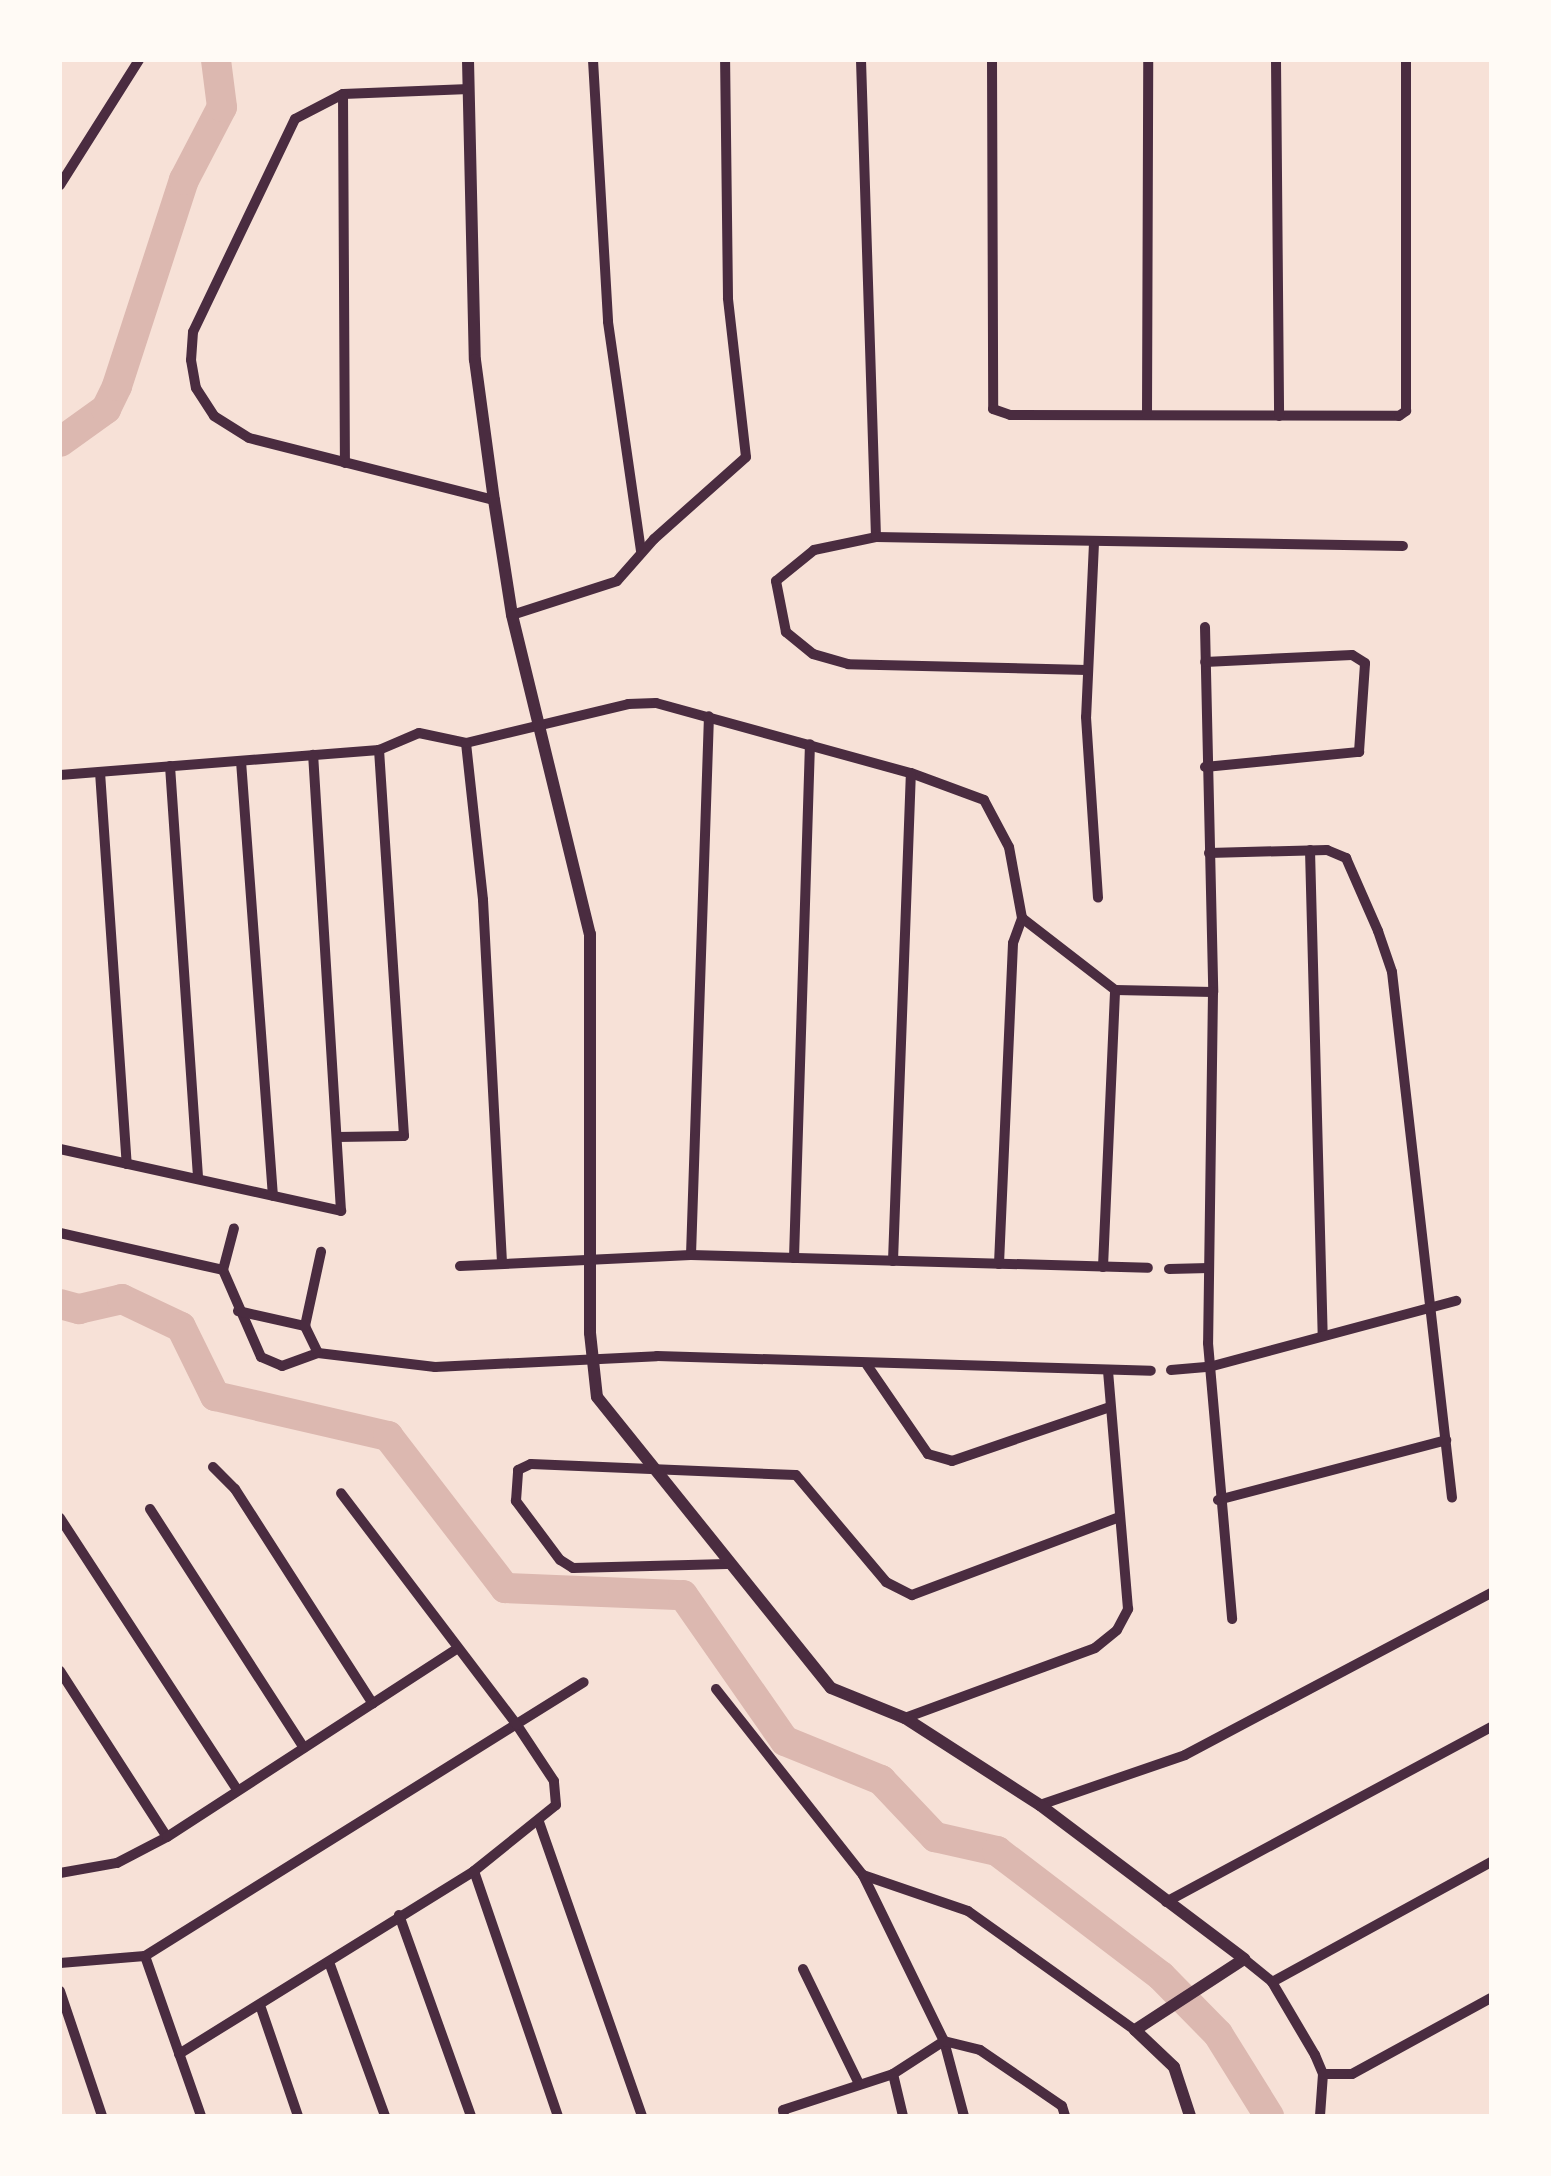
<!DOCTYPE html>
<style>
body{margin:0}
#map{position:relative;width:1551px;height:2176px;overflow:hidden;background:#f7e1d7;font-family:Quicksand,sans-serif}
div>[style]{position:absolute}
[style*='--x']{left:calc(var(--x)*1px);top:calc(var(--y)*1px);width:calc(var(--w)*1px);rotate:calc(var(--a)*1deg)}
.river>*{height:30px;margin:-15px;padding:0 15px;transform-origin:15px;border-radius:15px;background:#dcb8b0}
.minor>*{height:10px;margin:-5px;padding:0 5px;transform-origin:5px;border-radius:5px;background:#4a2c40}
.tertiary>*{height:12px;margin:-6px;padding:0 6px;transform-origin:6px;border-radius:6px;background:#4a2c40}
span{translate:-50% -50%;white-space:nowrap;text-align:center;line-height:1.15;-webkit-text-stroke:9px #fffaf5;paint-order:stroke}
.frame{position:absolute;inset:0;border:62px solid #fffaf5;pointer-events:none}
</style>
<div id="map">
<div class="river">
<i style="--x:60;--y:442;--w:57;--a:-35.7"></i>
<i style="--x:106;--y:409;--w:25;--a:-64"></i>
<i style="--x:117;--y:386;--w:217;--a:-72"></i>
<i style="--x:184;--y:180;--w:82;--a:-62.5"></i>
<i style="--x:222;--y:107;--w:47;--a:-97.3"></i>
<i style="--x:60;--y:1304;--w:20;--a:15"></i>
<i style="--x:79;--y:1309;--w:44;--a:-13.1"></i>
<i style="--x:122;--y:1299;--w:65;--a:25.4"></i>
<i style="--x:181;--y:1327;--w:77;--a:63.8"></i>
<i style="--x:215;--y:1396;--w:178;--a:13"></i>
<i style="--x:388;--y:1436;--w:192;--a:52.4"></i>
<i style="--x:505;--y:1588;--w:178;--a:2.3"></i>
<i style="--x:683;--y:1595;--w:178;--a:55.1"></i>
<i style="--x:785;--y:1741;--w:104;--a:22.1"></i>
<i style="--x:881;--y:1780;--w:79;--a:46.5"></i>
<i style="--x:935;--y:1837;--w:64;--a:12.7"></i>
<i style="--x:997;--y:1851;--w:206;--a:37.3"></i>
<i style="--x:1161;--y:1976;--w:81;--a:45.5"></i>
<i style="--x:1218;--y:2034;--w:97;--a:58.1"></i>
</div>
<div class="minor">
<i style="--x:593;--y:60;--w:262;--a:86.7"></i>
<i style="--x:608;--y:322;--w:232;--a:81.8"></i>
<i style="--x:861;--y:60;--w:477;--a:88.2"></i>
<i style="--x:992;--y:60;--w:349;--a:89.8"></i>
<i style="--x:993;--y:409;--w:18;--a:19"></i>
<i style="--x:1010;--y:415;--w:389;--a:0.1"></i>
<i style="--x:1399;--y:416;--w:9;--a:-36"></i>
<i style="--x:1406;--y:411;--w:351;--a:-90"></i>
<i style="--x:1276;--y:60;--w:356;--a:89.5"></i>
<i style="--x:469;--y:89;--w:126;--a:177.7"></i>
<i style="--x:343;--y:94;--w:54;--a:152.5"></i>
<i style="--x:295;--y:119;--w:236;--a:115.6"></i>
<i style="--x:193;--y:332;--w:28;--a:94"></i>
<i style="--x:191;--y:360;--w:28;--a:80"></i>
<i style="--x:196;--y:388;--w:33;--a:57"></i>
<i style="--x:214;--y:416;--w:41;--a:32.2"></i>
<i style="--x:249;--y:438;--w:253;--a:14.2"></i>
<i style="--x:343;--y:94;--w:369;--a:89.7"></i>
<i style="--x:60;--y:185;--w:148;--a:-57.7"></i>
<i style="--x:1147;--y:415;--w:355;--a:-89.8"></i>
<i style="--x:1094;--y:543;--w:174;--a:92.6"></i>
<i style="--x:1086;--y:717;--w:181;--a:86.2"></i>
<i style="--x:512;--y:615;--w:110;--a:-17.9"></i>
<i style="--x:617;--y:581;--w:56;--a:-48.6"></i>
<i style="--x:654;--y:539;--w:123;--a:-41.7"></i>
<i style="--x:746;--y:457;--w:160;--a:-96.5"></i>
<i style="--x:728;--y:298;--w:238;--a:-90.7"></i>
<i style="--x:1205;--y:627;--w:365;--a:88.7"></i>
<i style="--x:1213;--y:992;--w:351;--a:90.8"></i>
<i style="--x:1208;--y:1343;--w:277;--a:85"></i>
<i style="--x:1087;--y:670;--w:239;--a:-178.6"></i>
<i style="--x:848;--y:664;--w:36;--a:-164"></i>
<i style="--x:813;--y:654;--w:35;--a:-141"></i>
<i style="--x:786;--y:632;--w:52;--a:-101.1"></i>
<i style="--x:776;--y:581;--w:49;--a:-39.2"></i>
<i style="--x:814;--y:550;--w:63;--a:-11.8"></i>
<i style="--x:876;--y:537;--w:527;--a:0.98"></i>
<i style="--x:466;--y:743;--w:158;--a:83.8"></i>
<i style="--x:483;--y:900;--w:363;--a:87"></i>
<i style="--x:379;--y:750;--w:43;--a:-23"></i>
<i style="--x:419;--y:733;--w:48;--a:12"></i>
<i style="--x:466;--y:743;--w:167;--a:-13.5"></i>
<i style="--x:628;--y:704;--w:28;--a:-2"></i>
<i style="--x:656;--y:703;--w:264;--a:15.4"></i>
<i style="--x:911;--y:773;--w:78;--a:20.3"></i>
<i style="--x:984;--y:800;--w:53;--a:62"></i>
<i style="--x:1009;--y:847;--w:72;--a:79.6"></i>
<i style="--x:1022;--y:918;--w:118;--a:37.7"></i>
<i style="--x:1115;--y:990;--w:98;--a:1.2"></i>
<i style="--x:241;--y:761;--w:436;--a:85.8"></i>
<i style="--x:170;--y:766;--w:414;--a:86.1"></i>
<i style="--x:1205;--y:767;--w:155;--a:-5.6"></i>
<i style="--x:1359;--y:752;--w:89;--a:-86.1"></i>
<i style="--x:1365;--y:663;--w:15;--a:-148"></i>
<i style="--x:1352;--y:655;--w:147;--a:177.3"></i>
<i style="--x:100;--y:772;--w:393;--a:86.1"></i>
<i style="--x:60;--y:775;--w:320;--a:-4.5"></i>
<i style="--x:1310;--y:850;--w:486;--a:88.5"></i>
<i style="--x:1209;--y:853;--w:118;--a:-1.5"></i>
<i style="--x:1327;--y:850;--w:21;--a:23"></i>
<i style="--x:1346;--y:858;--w:80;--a:66.3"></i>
<i style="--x:1378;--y:931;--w:43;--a:71.1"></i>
<i style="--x:1392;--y:972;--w:529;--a:83.49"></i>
<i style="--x:337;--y:1137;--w:67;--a:-0.9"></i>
<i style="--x:404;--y:1136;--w:387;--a:-93.7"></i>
<i style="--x:60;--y:1149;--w:288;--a:12.4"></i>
<i style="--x:341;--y:1211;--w:457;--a:-93.5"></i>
<i style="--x:60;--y:1233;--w:167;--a:12.8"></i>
<i style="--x:223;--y:1270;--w:95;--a:66.4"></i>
<i style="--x:261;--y:1357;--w:23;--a:23"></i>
<i style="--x:282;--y:1366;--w:38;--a:-20"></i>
<i style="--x:318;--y:1353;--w:118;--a:6.8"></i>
<i style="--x:435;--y:1367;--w:222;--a:-2.8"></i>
<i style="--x:657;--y:1356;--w:494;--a:1.7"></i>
<i style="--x:691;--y:1255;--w:539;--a:-88.09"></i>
<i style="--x:794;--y:1258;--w:514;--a:-88.22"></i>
<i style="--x:893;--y:1261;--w:488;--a:-87.9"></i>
<i style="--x:999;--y:1264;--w:321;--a:-87.5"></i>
<i style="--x:1013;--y:943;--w:27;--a:-70"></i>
<i style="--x:460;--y:1266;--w:231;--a:-2.7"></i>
<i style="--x:691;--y:1255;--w:457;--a:1.6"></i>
<i style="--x:1103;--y:1267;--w:277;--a:-87.5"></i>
<i style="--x:1169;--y:1269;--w:40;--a:-1.4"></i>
<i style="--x:223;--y:1270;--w:43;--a:-75.3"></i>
<i style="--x:238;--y:1311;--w:69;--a:12.6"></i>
<i style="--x:318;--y:1353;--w:30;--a:-116"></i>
<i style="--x:305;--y:1326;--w:76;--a:-77.8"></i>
<i style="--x:867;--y:1365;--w:108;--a:55.6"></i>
<i style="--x:928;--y:1454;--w:25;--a:16"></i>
<i style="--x:952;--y:1461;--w:167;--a:-18.9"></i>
<i style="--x:1171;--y:1370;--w:38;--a:-5"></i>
<i style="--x:1209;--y:1367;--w:256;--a:-15"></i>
<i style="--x:213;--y:1467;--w:31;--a:45"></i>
<i style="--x:235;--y:1489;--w:255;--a:57.3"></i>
<i style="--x:1218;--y:1500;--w:236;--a:-14.7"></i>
<i style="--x:150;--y:1509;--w:284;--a:57.2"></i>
<i style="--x:60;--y:1518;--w:325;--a:56.9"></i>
<i style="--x:727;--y:1564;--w:154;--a:178.5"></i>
<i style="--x:573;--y:1568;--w:15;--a:-148"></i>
<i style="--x:560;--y:1560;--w:74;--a:-126.7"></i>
<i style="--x:516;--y:1501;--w:31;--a:-86"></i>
<i style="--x:518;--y:1470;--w:14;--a:-25"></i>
<i style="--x:531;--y:1464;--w:265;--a:2.4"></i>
<i style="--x:796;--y:1475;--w:140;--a:49.9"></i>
<i style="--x:886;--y:1582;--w:29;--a:27"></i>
<i style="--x:912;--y:1595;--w:221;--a:-20.6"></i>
<i style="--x:60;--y:1671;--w:197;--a:57.2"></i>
<i style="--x:716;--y:1689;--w:237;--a:51.7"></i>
<i style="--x:863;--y:1875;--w:185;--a:64"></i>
<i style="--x:944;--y:2041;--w:78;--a:75.1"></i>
<i style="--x:905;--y:1718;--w:202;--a:-20.2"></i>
<i style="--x:1095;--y:1648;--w:28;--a:-39"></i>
<i style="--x:1117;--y:1630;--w:24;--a:-62"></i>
<i style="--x:1128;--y:1609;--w:238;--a:-94.8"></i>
<i style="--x:1040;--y:1805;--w:153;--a:-19"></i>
<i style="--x:1185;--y:1755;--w:346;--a:-27.9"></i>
<i style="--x:539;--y:1822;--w:312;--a:70.7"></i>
<i style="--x:474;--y:1871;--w:259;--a:71.1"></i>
<i style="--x:60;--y:1873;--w:58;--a:-10"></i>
<i style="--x:117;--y:1863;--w:56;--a:-27.5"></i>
<i style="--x:167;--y:1837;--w:345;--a:-33"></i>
<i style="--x:863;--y:1875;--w:111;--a:18.9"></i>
<i style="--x:968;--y:1911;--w:205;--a:35.5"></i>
<i style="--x:1166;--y:1902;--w:369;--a:-28.3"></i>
<i style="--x:399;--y:1915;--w:214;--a:70.3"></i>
<i style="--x:145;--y:1956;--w:170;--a:70.7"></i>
<i style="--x:1244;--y:1959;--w:36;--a:39"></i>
<i style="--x:1272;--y:1982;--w:85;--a:59.5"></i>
<i style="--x:1315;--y:2055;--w:21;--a:67"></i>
<i style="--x:1323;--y:2074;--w:42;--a:94.1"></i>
<i style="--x:329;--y:1962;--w:164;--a:70"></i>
<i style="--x:60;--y:1963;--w:85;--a:-4.7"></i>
<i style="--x:145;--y:1956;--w:517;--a:-31.97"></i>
<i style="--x:803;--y:1969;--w:128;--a:64"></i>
<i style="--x:1272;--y:1982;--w:250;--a:-28.7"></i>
<i style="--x:60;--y:1991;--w:132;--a:71.4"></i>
<i style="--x:261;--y:2008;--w:114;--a:71.1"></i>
<i style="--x:179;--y:2054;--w:347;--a:-31.8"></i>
<i style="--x:474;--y:1871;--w:105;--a:-38.8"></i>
<i style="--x:556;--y:1805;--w:24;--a:-95"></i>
<i style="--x:554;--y:1781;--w:67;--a:-123.5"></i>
<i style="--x:517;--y:1725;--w:291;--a:-127.2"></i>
<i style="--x:893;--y:2074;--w:43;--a:76.6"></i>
<i style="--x:1323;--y:2074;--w:29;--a:0"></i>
<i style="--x:1352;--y:2074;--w:158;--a:-28.7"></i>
<i style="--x:784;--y:2116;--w:6;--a:-99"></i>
<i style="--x:783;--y:2110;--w:116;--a:-18.1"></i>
<i style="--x:893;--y:2074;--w:61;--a:-32.9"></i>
<i style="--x:944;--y:2041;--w:37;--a:14"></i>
<i style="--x:980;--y:2050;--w:99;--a:34.3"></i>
<i style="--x:1062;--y:2106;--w:10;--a:73"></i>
</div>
<div class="tertiary">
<i style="--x:468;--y:60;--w:300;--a:88.7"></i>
<i style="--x:475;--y:360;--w:141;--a:82.3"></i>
<i style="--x:494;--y:500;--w:116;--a:81.1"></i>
<i style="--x:512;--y:615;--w:328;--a:76.3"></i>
<i style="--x:590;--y:934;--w:399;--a:90"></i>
<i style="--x:590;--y:1333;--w:64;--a:83.8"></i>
<i style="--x:597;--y:1397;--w:373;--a:51.2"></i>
<i style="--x:831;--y:1688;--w:80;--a:22.1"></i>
<i style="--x:905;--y:1718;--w:161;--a:32.8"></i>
<i style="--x:1040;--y:1805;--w:256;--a:37"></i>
<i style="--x:1244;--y:1959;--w:130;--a:146.9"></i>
<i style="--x:1135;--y:2030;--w:54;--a:43.5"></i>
<i style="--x:1174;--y:2067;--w:52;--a:71.9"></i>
</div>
<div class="frame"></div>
</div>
